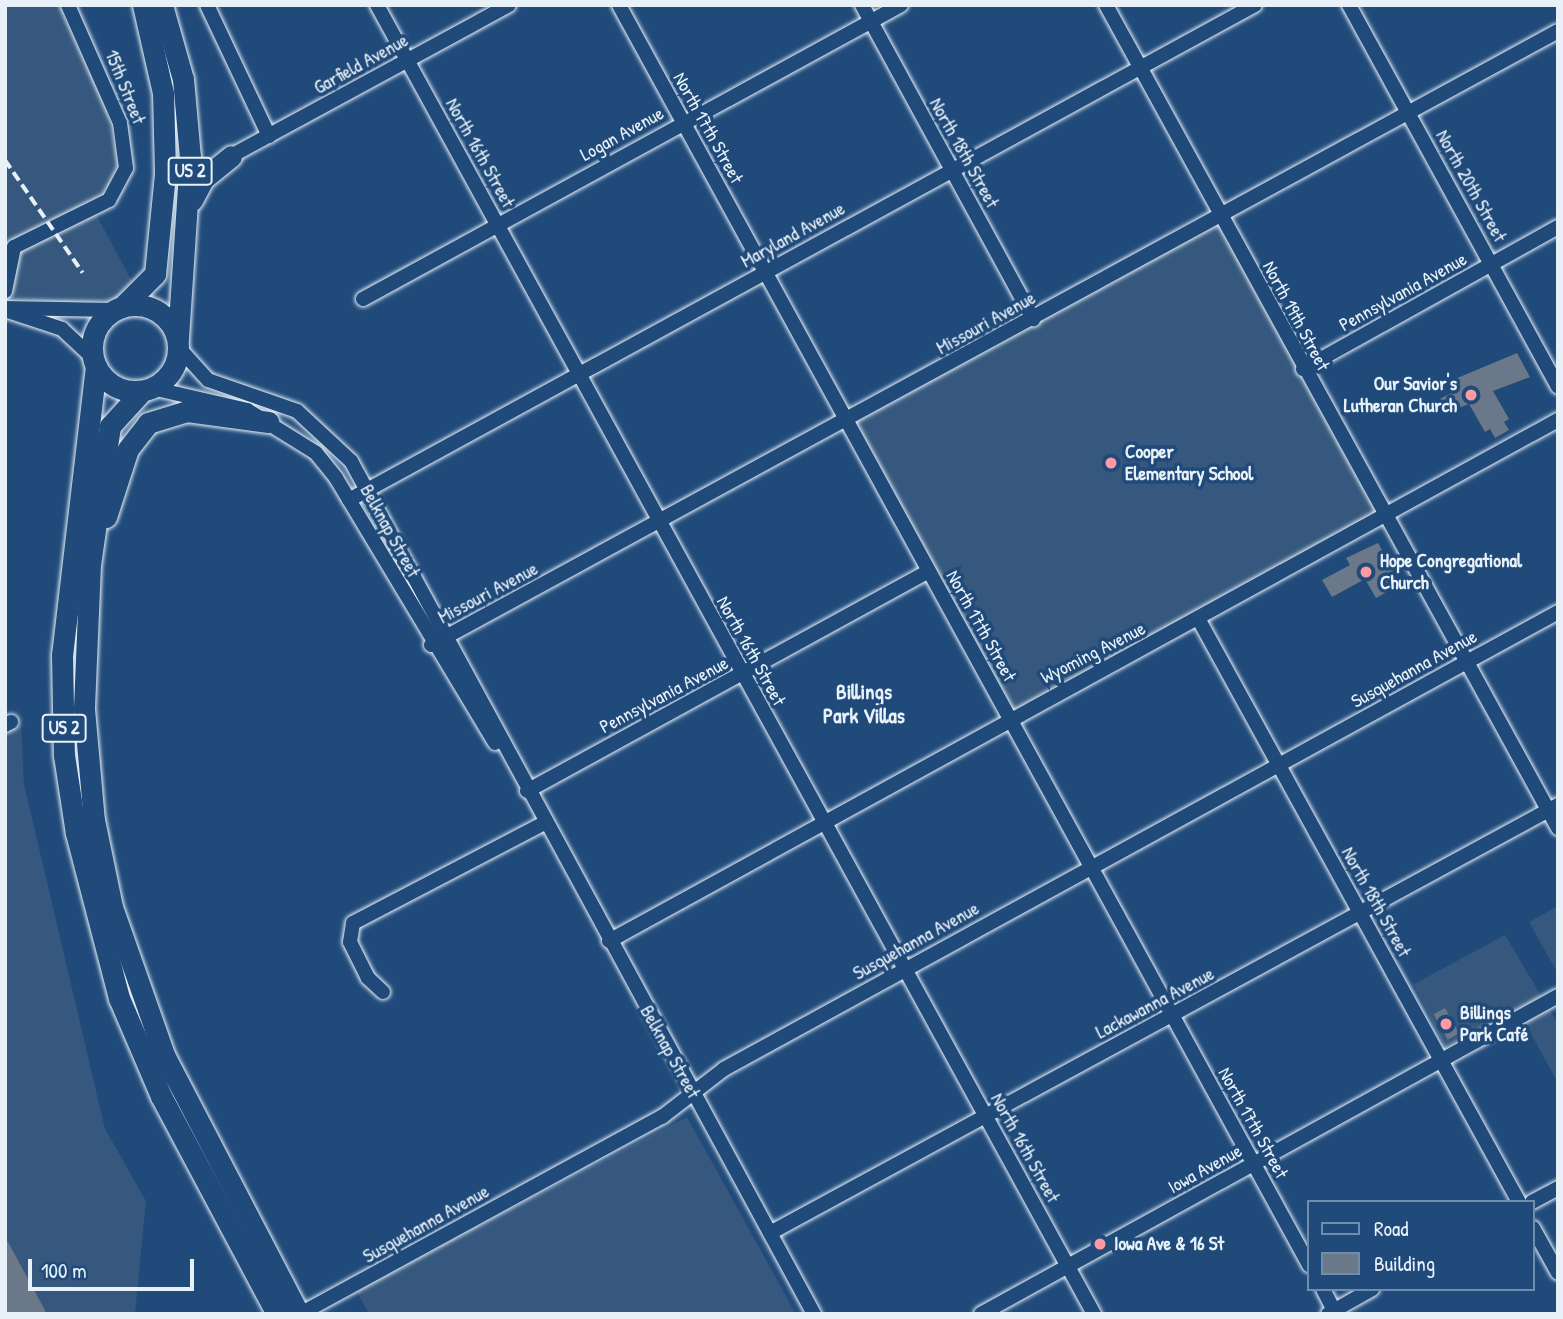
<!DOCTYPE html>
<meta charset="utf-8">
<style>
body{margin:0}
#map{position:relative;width:1563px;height:1319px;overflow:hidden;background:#1f4a7a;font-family:"Patrick Hand",sans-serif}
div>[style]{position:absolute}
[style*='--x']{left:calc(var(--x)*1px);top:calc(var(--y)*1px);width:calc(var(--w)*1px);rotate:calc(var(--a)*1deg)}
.built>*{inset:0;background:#36587e;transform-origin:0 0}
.building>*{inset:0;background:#6b7889;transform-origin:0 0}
.roads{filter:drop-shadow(0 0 2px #e8f1f8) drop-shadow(0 0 2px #e8f1f8)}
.minor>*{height:14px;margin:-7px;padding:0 7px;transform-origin:7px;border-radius:7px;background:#1f4a7a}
.highway>*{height:21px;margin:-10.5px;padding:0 10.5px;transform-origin:10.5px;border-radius:10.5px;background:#1f4a7a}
.highway>.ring{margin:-10.5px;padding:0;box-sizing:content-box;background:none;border:21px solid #1f4a7a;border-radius:50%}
.rail>*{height:3.5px;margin-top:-1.75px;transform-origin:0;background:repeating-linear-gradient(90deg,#e8f1f8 0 10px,transparent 0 15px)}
.dots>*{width:19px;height:19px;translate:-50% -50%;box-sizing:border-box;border:4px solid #1f4a7a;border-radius:50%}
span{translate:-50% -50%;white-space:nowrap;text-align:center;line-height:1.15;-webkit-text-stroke:7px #1f4a7a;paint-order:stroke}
.shield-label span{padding:2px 5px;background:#1f4a7a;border:2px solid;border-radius:5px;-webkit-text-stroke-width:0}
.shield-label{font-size:18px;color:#e8f1f8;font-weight:700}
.street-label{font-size:19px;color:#e8f1f8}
.poi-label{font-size:19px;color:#e8f1f8;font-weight:700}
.right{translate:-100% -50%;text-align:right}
.left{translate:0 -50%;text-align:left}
.neighbourhood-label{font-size:21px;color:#e8f1f8;font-weight:700}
.frame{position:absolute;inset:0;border:7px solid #e8f1f8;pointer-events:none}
.legend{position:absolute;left:1307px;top:1200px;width:228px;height:91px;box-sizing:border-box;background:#1f4a7a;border:2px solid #6f8dac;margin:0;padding:9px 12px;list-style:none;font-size:21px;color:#e8f1f8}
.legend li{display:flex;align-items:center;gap:14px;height:35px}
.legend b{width:35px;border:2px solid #6f8dac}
.scale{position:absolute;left:28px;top:1259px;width:166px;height:32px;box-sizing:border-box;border:4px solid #e8f1f8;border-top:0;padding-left:9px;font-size:21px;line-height:24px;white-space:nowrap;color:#e8f1f8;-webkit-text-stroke:5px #1f4a7a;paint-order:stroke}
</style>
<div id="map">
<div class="built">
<i style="clip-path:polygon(5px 5px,58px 5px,106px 108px,118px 162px,108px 187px,90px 203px,135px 287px,116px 299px,82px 303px,5px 298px)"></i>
<i style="left:1221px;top:215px;width:343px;height:427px;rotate:62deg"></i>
<i style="clip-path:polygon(21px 725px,24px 784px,105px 1129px,146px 1201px,135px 1314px,5px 1314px,5px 733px)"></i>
<i style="clip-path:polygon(1558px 906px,1558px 974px,1529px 922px)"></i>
<i style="clip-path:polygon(1505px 935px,1558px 1024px,1558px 1083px,1518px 1010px,1445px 1047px,1414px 984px)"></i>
<i style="clip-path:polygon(687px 1117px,796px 1314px,369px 1314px,356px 1290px)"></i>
</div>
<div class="building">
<i style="clip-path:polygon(1517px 353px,1530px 377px,1493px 391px,1509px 419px,1504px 422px,1509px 430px,1495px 438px,1490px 429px,1485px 432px,1469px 404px,1443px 414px,1436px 401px,1451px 393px,1455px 379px)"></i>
<i style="clip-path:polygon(1378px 543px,1401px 584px,1376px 598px,1365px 579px,1332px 597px,1322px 580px,1350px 565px,1346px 558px)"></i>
<i style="left:1445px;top:1008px;width:29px;height:13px;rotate:61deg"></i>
<i style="clip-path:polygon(5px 1237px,14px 1253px,47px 1314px,5px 1314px)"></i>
</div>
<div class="roads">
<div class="minor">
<i style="--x:207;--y:5;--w:145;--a:64.7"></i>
<i style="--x:377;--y:5;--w:1493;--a:61.29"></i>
<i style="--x:619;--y:5;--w:1437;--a:61.29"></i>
<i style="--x:862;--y:5;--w:358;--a:61.4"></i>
<i style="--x:1106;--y:5;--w:939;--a:61.22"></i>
<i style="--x:1349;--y:5;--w:435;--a:61.3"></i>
<i style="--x:231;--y:156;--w:316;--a:-28.5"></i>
<i style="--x:5;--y:291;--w:45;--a:-78.4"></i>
<i style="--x:14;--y:247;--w:106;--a:-26.3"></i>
<i style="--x:109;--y:200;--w:36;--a:-62"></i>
<i style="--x:126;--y:168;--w:45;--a:-97.6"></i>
<i style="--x:120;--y:123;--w:129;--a:-113.8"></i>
<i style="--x:363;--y:299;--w:613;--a:-28.66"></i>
<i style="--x:5;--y:308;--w:109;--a:1.1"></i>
<i style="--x:5;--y:310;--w:60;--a:18.4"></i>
<i style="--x:62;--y:329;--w:42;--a:43.1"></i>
<i style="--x:179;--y:348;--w:43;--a:47.8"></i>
<i style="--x:208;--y:380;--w:94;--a:19.2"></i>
<i style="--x:297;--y:411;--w:74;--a:42.8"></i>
<i style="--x:351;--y:461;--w:971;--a:61.51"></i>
<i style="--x:1303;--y:369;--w:292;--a:-29.1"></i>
<i style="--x:152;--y:388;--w:98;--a:13"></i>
<i style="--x:247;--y:410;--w:81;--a:31.9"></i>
<i style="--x:316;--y:453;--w:32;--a:51"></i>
<i style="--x:336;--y:478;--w:309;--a:59"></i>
<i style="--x:349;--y:500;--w:1032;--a:-28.65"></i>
<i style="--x:1199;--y:620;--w:664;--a:61.2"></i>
<i style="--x:431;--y:645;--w:1283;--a:-28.58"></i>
<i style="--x:5;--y:725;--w:7;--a:-27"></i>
<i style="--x:527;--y:791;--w:458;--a:-28.7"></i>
<i style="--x:609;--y:941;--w:1083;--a:-28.77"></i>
<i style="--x:383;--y:992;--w:21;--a:-137"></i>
<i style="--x:368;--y:978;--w:40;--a:-116.6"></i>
<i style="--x:350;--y:942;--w:19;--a:-81"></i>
<i style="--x:353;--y:923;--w:216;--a:-27.6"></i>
<i style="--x:1532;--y:1202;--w:30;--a:-28"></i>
<i style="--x:1533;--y:1228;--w:51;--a:60.9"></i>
<i style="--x:770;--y:1233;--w:897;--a:-28.51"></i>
<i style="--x:1323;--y:1289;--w:28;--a:63"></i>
<i style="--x:300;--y:1314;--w:412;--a:-28.6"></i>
<i style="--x:662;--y:1117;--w:78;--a:-37.7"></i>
<i style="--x:724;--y:1069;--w:951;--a:-28.72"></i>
<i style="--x:981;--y:1314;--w:659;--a:-28.86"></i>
<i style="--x:1328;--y:1314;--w:51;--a:-29.6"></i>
</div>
<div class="highway">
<i style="--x:162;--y:5;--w:77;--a:74.2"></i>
<i style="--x:183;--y:79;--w:78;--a:84.9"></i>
<i style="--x:190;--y:157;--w:183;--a:93.8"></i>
<i style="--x:192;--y:200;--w:24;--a:-62"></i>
<i style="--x:203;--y:179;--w:36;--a:-39"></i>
<i class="ring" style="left:92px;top:305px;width:65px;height:65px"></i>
<i style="--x:122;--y:307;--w:47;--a:-45"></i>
<i style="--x:155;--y:274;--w:101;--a:-84.3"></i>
<i style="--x:165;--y:173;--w:80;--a:-91.4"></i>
<i style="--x:163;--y:93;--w:90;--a:-102.8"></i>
<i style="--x:96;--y:366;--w:291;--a:96.7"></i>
<i style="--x:62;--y:655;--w:100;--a:88.9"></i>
<i style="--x:64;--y:755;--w:79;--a:81.3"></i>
<i style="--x:76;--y:833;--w:171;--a:75.4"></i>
<i style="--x:119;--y:998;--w:107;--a:66.8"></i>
<i style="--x:161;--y:1096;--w:247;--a:62"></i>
<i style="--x:142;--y:391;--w:47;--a:132.4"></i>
<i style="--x:110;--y:426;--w:139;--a:98.2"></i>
<i style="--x:90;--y:564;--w:145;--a:92.4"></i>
<i style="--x:84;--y:709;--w:111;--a:84.9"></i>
<i style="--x:94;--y:820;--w:89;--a:78.3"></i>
<i style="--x:112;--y:907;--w:157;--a:70.6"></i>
<i style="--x:164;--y:1055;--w:292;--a:62.5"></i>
<i style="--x:106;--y:517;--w:71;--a:-72.1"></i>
<i style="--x:128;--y:449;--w:33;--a:-52"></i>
<i style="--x:148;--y:423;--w:41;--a:-17.1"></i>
<i style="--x:187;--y:411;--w:82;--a:7.7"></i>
</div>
</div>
<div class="rail">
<i style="--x:5;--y:160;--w:137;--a:55.4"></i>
</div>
<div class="dots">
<i style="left:1471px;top:395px;background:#ff9aa2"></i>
<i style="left:1111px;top:463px;background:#ff9aa2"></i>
<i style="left:1366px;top:572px;background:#ff9aa2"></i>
<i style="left:1446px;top:1024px;background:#ff9aa2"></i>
<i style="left:1100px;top:1244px;background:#ff9aa2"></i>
</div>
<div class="shield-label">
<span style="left:190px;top:171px">US 2</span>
<span style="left:64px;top:728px">US 2</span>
</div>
<div class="street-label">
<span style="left:361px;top:64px;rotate:-29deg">Garfield Avenue</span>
<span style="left:125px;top:87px;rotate:68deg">15th Street</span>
<span style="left:708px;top:128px;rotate:61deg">North 17th Street</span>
<span style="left:622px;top:134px;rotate:-29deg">Logan Avenue</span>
<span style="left:480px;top:153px;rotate:61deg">North 16th Street</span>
<span style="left:964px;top:153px;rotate:61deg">North 18th Street</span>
<span style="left:1471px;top:186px;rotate:61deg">North 20th Street</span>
<span style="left:793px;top:235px;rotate:-29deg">Maryland Avenue</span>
<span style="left:1403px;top:292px;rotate:-29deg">Pennsylvania Avenue</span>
<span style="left:1296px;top:316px;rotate:62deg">North 19th Street</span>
<span style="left:986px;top:323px;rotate:-29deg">Missouri Avenue</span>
<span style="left:390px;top:531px;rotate:61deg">Belknap Street</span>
<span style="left:488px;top:593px;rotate:-28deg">Missouri Avenue</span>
<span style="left:981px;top:626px;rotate:61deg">North 17th Street</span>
<span style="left:751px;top:651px;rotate:61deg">North 16th Street</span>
<span style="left:1093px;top:653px;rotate:-27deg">Wyoming Avenue</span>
<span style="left:1414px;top:669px;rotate:-29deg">Susquehanna Avenue</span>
<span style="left:664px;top:695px;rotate:-28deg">Pennsylvania Avenue</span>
<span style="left:1376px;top:902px;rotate:61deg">North 18th Street</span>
<span style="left:916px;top:941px;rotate:-29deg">Susquehanna Avenue</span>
<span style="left:1155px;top:1003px;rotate:-28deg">Lackawanna Avenue</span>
<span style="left:670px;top:1052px;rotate:61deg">Belknap Street</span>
<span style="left:1253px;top:1123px;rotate:61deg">North 17th Street</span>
<span style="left:1025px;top:1148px;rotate:61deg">North 16th Street</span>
<span style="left:1205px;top:1169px;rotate:-29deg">Iowa Avenue</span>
<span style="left:426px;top:1224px;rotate:-29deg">Susquehanna Avenue</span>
</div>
<div class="poi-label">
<span class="right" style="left:1457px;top:395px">Our Savior's<br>Lutheran Church</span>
<span class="left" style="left:1125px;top:463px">Cooper<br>Elementary School</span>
<span class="left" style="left:1380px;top:572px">Hope Congregational<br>Church</span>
<span class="left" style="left:1460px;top:1024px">Billings<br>Park Café</span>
<span class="left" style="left:1114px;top:1244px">Iowa Ave &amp; 16 St</span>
</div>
<div class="neighbourhood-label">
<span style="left:864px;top:704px">Billings<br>Park Villas</span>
</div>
<div class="frame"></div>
<ul class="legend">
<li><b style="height:9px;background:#1f4a7a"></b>Road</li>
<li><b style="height:19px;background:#6b7889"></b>Building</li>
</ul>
<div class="scale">100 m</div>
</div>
